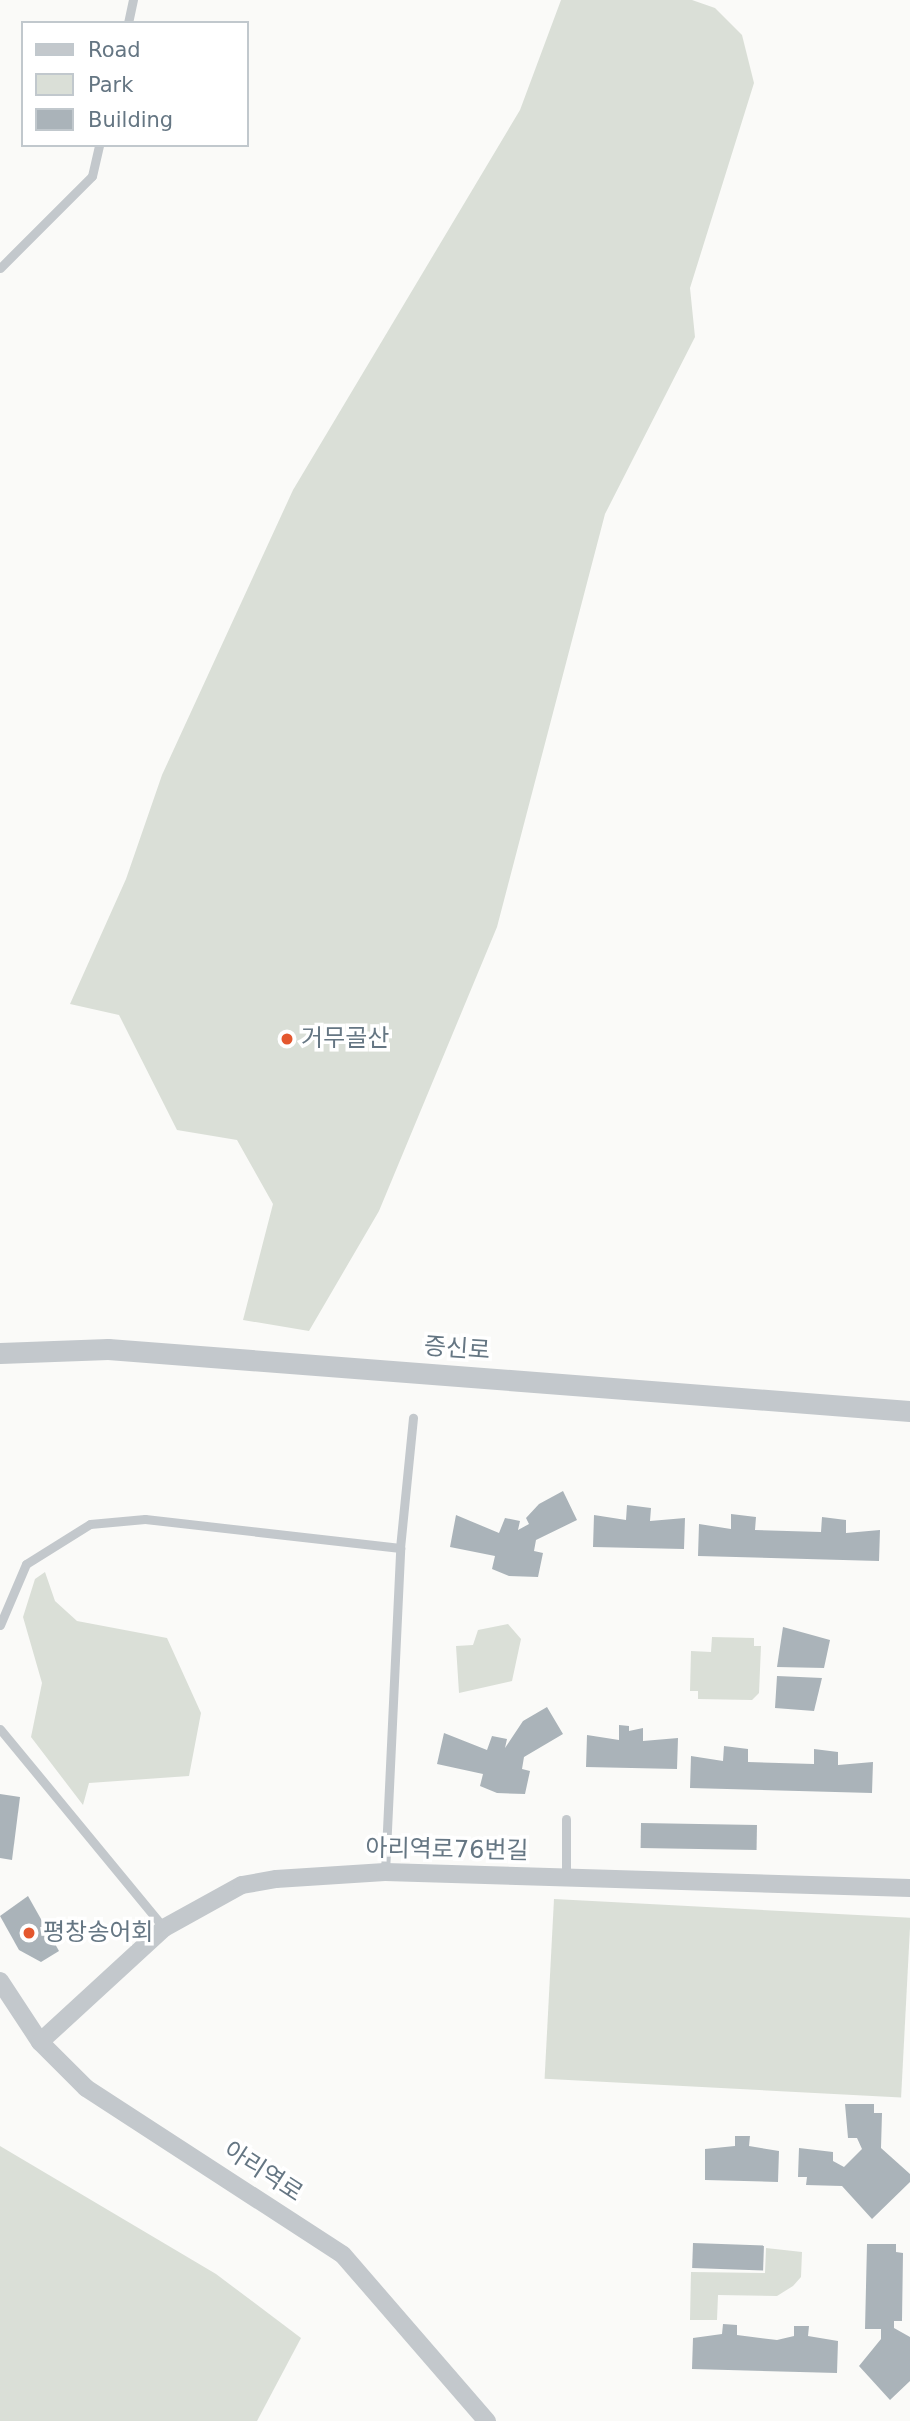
<!DOCTYPE html>
<meta charset="utf-8">
<style>
body{margin:0}
#map{position:relative;width:910px;height:2421px;overflow:hidden;background:#fafaf8;font-family:"DejaVu Sans","Noto Sans KR",sans-serif}
div>[style]{position:absolute}
[style*='--x']{left:calc(var(--x)*1px);top:calc(var(--y)*1px);width:calc(var(--w)*1px);rotate:calc(var(--a)*1deg)}
.green>*{inset:0;background:#dadfd7;transform-origin:0 0}
.building>*{inset:0;background:#aab3b9;transform-origin:0 0}
.service>*{height:9px;margin:-4.5px;padding:0 4.5px;transform-origin:4.5px;border-radius:4.5px;background:#c3c8cc}
.minor>*{height:18px;margin:-9px;padding:0 9px;transform-origin:9px;border-radius:9px;background:#c3c8cc}
.tertiary>*{height:21px;margin:-10.5px;padding:0 10.5px;transform-origin:10.5px;border-radius:10.5px;background:#c3c8cc}
.dots>*{width:19px;height:19px;translate:-50% -50%;box-sizing:border-box;border:4px solid #fff;border-radius:50%}
span{translate:-50% -50%;white-space:nowrap;text-align:center;line-height:1.15;-webkit-text-stroke:7px #fff;paint-order:stroke}
.poi-label{font-size:24px;color:#657683}
.left{translate:0 -50%;text-align:left}
.street-label{font-size:24px;color:#657683}
.legend{position:absolute;left:21px;top:21px;width:228px;height:126px;box-sizing:border-box;background:#fff;border:2px solid #c1c8cd;margin:0;padding:9px 12px;list-style:none;font-size:21px;color:#657683}
.legend li{display:flex;align-items:center;gap:14px;height:35px}
.legend b{width:35px;border:2px solid #c1c8cd}
</style>
<div id="map">
<div class="green">
<i style="clip-path:polygon(561px 0,692px 0,715px 8px,742px 35px,754px 83px,690px 288px,695px 337px,605px 514px,497px 927px,379px 1211px,309px 1331px,243px 1320px,273px 1204px,237px 1140px,177px 1130px,119px 1015px,70px 1004px,126px 879px,162px 775px,293px 490px,520px 110px)"></i>
<i style="clip-path:polygon(45px 1572px,55px 1601px,77px 1621px,167px 1638px,201px 1713px,189px 1776px,89px 1783px,83px 1805px,31px 1737px,42px 1683px,23px 1617px,35px 1579px)"></i>
<i style="clip-path:polygon(508px 1624px,521px 1639px,512px 1681px,459px 1693px,456px 1646px,473px 1645px,478px 1630px)"></i>
<i style="clip-path:polygon(712px 1637px,754px 1638px,754px 1646px,761px 1646px,759px 1693px,752px 1700px,698px 1699px,698px 1691px,690px 1691px,691px 1651px,711px 1652px)"></i>
<i style="left:554px;top:1899px;width:357px;height:180px;rotate:3deg"></i>
<i style="clip-path:polygon(0 2146px,216px 2274px,301px 2338px,257px 2421px,0 2421px)"></i>
<i style="clip-path:polygon(766px 2248px,802px 2252px,801px 2277px,793px 2286px,777px 2296px,718px 2295px,717px 2320px,690px 2320px,691px 2272px,765px 2273px)"></i>
</div>
<div class="building">
<i style="clip-path:polygon(563px 1491px,577px 1520px,536px 1540px,534px 1551px,543px 1553px,538px 1577px,509px 1576px,492px 1569px,495px 1556px,450px 1547px,456px 1515px,499px 1533px,505px 1518px,520px 1521px,518px 1530px,529px 1524px,526px 1518px,539px 1504px)"></i>
<i style="clip-path:polygon(627px 1505px,651px 1508px,650px 1521px,685px 1518px,684px 1549px,593px 1547px,594px 1515px,626px 1520px)"></i>
<i style="clip-path:polygon(731px 1514px,756px 1517px,755px 1530px,821px 1532px,822px 1517px,846px 1520px,846px 1533px,880px 1530px,879px 1561px,698px 1556px,699px 1524px,731px 1529px)"></i>
<i style="clip-path:polygon(783px 1627px,830px 1640px,824px 1668px,777px 1667px)"></i>
<i style="clip-path:polygon(777px 1676px,822px 1678px,814px 1711px,775px 1708px)"></i>
<i style="clip-path:polygon(547px 1707px,563px 1734px,524px 1757px,522px 1769px,530px 1771px,525px 1794px,497px 1793px,480px 1786px,483px 1774px,437px 1764px,444px 1733px,487px 1750px,492px 1736px,507px 1739px,505px 1748px,523px 1721px)"></i>
<i style="clip-path:polygon(619px 1725px,629px 1726px,629px 1731px,643px 1728px,643px 1741px,678px 1738px,677px 1769px,586px 1767px,587px 1735px,619px 1740px)"></i>
<i style="clip-path:polygon(724px 1746px,748px 1749px,748px 1762px,814px 1764px,814px 1749px,838px 1752px,838px 1765px,873px 1762px,872px 1793px,690px 1788px,691px 1756px,723px 1761px)"></i>
<i style="clip-path:polygon(0 1794px,20px 1797px,12px 1860px,0 1858px)"></i>
<i style="left:641px;top:1823px;width:116px;height:25px;rotate:1deg"></i>
<i style="clip-path:polygon(28px 1896px,59px 1951px,41px 1962px,19px 1950px,0 1916px)"></i>
<i style="clip-path:polygon(845px 2104px,874px 2104px,874px 2113px,882px 2113px,881px 2148px,910px 2174px,910px 2182px,872px 2219px,842px 2186px,806px 2185px,807px 2177px,798px 2177px,799px 2148px,833px 2152px,833px 2161px,844px 2167px,862px 2149px,857px 2138px,848px 2138px)"></i>
<i style="clip-path:polygon(735px 2136px,750px 2136px,749px 2146px,779px 2151px,778px 2182px,705px 2180px,705px 2149px,735px 2146px)"></i>
<i style="left:693px;top:2243px;width:71px;height:25px;rotate:2deg"></i>
<i style="clip-path:polygon(867px 2244px,896px 2244px,896px 2252px,903px 2253px,902px 2321px,894px 2321px,894px 2328px,910px 2337px,910px 2381px,890px 2400px,859px 2366px,881px 2339px,881px 2329px,865px 2329px)"></i>
<i style="clip-path:polygon(723px 2324px,737px 2325px,737px 2335px,777px 2340px,794px 2336px,794px 2326px,809px 2326px,808px 2336px,838px 2341px,837px 2373px,692px 2369px,693px 2338px,722px 2334px)"></i>
</div>
<div class="service">
<i style="--x:128;--y:23;--w:24;--a:-78"></i>
<i style="--x:0;--y:268;--w:130;--a:-45"></i>
<i style="--x:92;--y:176;--w:32;--a:-77"></i>
<i style="--x:0;--y:1625;--w:66;--a:-66.9"></i>
<i style="--x:26;--y:1564;--w:75;--a:-32"></i>
<i style="--x:90;--y:1524;--w:55;--a:-5.2"></i>
<i style="--x:145;--y:1519;--w:257;--a:6.5"></i>
<i style="--x:0;--y:1729;--w:258;--a:50.5"></i>
<i style="--x:566;--y:1819;--w:57;--a:90"></i>
<i style="--x:385;--y:1872;--w:324;--a:-87.3"></i>
<i style="--x:400;--y:1548;--w:131;--a:-84.3"></i>
</div>
<div class="minor">
<i style="--x:0;--y:1981;--w:73;--a:56.7"></i>
<i style="--x:40;--y:2042;--w:65;--a:45"></i>
<i style="--x:86;--y:2088;--w:306;--a:33"></i>
<i style="--x:343;--y:2255;--w:220;--a:49.1"></i>
<i style="--x:40;--y:2042;--w:168;--a:-42.6"></i>
<i style="--x:164;--y:1928;--w:89;--a:-28.9"></i>
<i style="--x:242;--y:1885;--w:35;--a:-10"></i>
<i style="--x:276;--y:1879;--w:109;--a:-3.7"></i>
<i style="--x:385;--y:1872;--w:525;--a:1.75"></i>
</div>
<div class="tertiary">
<i style="--x:0;--y:1353;--w:108;--a:-2.1"></i>
<i style="--x:108;--y:1349;--w:804;--a:4.42"></i>
</div>
<div class="dots">
<i style="left:287px;top:1039px;background:#e4572e"></i>
<i style="left:29px;top:1933px;background:#e4572e"></i>
</div>
<div class="poi-label">
<span class="left" style="left:301px;top:1039px">거무골산</span>
<span class="left" style="left:43px;top:1933px">평창송어회</span>
</div>
<div class="street-label">
<span style="left:457px;top:1349px;rotate:4deg">증신로</span>
<span style="left:447px;top:1850px;rotate:1deg">아리역로76번길</span>
<span style="left:263px;top:2172px;rotate:33deg">아리역로</span>
</div>
<ul class="legend">
<li><b style="height:9px;background:#c3c8cc"></b>Road</li>
<li><b style="height:19px;background:#dadfd7"></b>Park</li>
<li><b style="height:19px;background:#aab3b9"></b>Building</li>
</ul>
</div>
